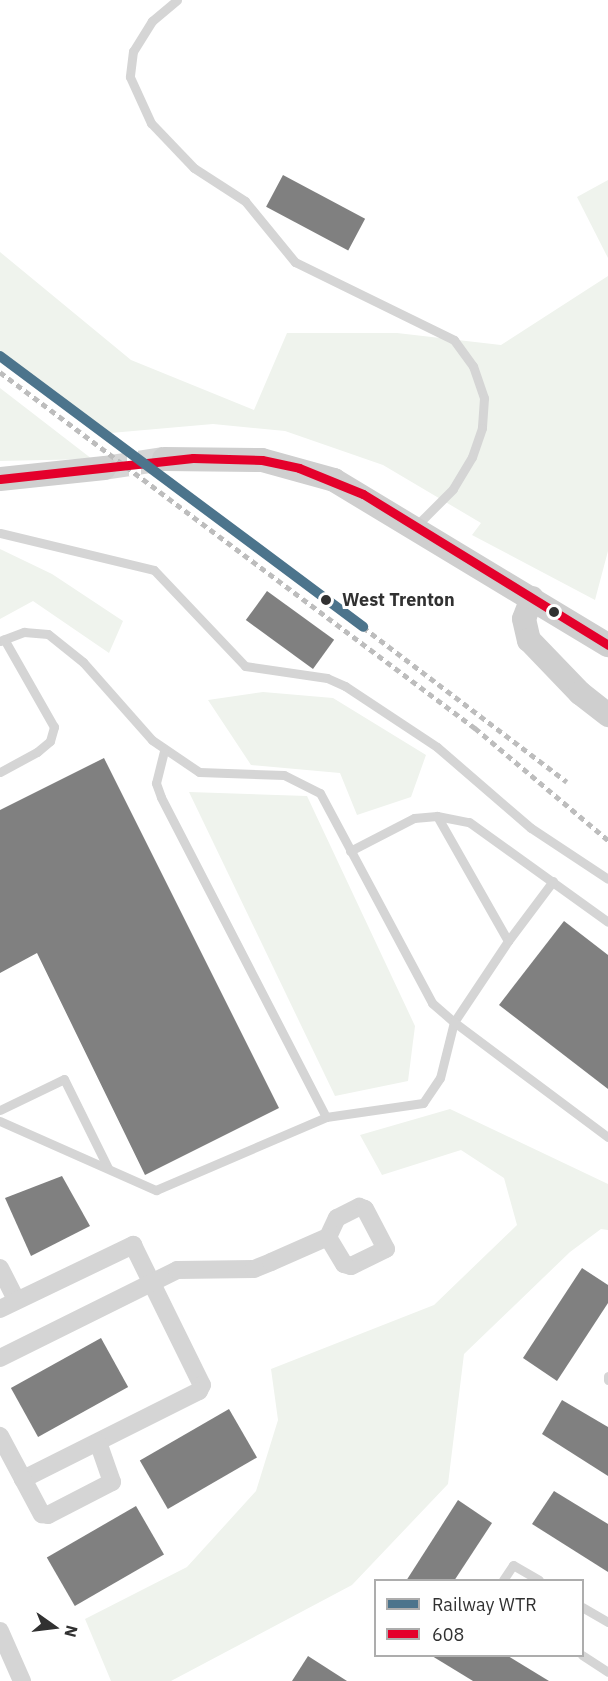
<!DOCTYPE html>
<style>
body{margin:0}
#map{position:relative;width:608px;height:1681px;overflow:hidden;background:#fff;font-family:"IBM Plex Sans",sans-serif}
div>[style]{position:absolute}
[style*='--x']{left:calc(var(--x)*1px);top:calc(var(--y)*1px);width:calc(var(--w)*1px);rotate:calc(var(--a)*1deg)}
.green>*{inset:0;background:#eff3ed}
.building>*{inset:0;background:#808080;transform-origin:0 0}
.secondary-tunnel>*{height:24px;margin-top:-12px;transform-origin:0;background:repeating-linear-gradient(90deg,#d6d6d6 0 24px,transparent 0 36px)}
.lane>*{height:9px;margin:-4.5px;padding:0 4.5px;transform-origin:4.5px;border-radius:4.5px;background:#d5d5d5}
.street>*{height:18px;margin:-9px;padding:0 9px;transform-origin:9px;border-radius:9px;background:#d5d5d5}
.secondary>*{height:24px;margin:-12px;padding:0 12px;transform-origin:12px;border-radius:12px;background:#cfcfcf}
.rail>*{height:4.5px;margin-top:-2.25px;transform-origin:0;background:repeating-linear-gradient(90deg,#bdbdbd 0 6px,transparent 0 10.5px)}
.bus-1>*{height:9px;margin:-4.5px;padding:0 4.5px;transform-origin:4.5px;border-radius:4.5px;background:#e4002b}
.rail-1>*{height:10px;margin:-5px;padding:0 5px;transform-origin:5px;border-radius:5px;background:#4c748c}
.dots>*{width:16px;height:16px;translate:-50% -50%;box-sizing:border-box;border:3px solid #fff;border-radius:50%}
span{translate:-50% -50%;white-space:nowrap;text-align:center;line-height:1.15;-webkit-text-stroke:6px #fff;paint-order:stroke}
.stop-label{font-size:18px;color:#313131;font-weight:700}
.left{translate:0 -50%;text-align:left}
.legend{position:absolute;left:374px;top:1579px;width:210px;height:78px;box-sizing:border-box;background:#fff;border:2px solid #adadad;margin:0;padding:8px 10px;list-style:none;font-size:18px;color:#313131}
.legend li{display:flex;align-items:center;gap:12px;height:30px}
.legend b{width:30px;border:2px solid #adadad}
.north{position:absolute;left:24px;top:1597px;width:60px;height:60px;-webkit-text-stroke:4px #fff;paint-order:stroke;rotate:104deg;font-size:16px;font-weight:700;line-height:24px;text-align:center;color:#313131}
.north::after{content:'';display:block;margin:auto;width:21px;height:27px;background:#313131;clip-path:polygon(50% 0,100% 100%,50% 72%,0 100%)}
</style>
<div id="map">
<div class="green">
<i style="clip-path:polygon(608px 180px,608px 258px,577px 197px)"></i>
<i style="clip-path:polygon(0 252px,131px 360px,254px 410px,287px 333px,397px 333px,501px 345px,608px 276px,608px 551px,595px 600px,472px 535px,481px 523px,383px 465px,285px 431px,213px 424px,99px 434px,0 360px)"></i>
<i style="clip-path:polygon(0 388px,92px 459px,0 461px)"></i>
<i style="clip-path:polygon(0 549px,52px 574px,123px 621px,109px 653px,33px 601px,0 619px)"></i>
<i style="clip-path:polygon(263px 692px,333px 698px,426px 755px,411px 797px,357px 815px,340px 773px,251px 765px,208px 700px)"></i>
<i style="clip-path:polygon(189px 792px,307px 796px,415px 1026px,408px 1081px,335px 1096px)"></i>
<i style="clip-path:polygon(450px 1109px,608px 1184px,608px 1230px,601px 1229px,570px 1252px,464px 1354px,448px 1484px,352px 1585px,171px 1681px,111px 1681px,85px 1619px,187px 1567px,256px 1491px,278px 1420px,271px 1369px,434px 1305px,517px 1225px,504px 1178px,461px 1150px,382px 1175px,360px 1135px)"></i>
</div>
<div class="building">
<i style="left:283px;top:175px;width:93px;height:36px;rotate:28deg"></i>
<i style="left:267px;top:591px;width:83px;height:36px;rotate:36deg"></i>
<i style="clip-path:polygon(104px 758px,279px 1108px,145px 1175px,37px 953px,0 973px,0 810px)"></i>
<i style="clip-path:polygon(564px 921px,608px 955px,608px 1089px,499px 1005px)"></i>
<i style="clip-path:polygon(62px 1176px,90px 1226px,31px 1256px,5px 1198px)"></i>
<i style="clip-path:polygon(582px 1268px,608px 1285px,608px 1303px,557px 1381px,523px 1358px)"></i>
<i style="left:101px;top:1338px;width:56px;height:103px;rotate:61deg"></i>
<i style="clip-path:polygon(562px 1400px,608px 1427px,608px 1476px,542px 1434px)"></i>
<i style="left:229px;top:1409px;width:56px;height:103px;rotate:60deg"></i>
<i style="clip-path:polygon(554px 1491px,608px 1524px,608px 1572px,532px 1524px)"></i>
<i style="clip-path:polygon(458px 1500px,492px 1523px,454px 1581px,406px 1581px)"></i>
<i style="left:136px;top:1506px;width:56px;height:103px;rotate:60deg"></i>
<i style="clip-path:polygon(308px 1656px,347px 1681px,292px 1681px)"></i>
<i style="clip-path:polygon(432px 1656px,508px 1656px,549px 1681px,473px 1681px)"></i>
</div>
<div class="secondary-tunnel">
<i style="--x:104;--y:468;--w:61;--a:-8.5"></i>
</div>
<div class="lane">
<i style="--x:177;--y:0;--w:33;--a:140"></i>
<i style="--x:152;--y:21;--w:36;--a:122"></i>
<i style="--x:133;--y:51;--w:26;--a:97"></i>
<i style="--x:130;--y:77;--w:51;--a:65.5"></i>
<i style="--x:151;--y:123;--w:62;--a:46.3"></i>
<i style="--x:194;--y:168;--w:61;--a:32.9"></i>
<i style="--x:245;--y:201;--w:79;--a:50.7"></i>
<i style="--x:295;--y:262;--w:177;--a:26.1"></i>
<i style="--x:454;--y:340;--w:32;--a:54"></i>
<i style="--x:473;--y:366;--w:34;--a:71"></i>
<i style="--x:484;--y:398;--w:30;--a:94"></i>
<i style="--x:482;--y:428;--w:31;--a:109"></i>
<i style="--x:472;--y:457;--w:37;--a:121"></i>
<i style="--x:453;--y:489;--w:52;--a:135"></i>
<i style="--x:0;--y:533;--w:158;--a:13.5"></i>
<i style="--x:154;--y:570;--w:132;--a:46.5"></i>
<i style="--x:245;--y:666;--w:83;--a:8.3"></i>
<i style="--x:327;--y:678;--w:20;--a:24"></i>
<i style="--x:345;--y:686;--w:110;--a:33.5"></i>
<i style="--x:437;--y:747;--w:124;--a:40.8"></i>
<i style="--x:531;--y:828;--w:92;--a:33.5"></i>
<i style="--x:0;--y:641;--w:26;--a:-21"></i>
<i style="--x:24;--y:632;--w:24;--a:5"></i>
<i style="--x:48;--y:634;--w:45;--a:38.7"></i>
<i style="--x:83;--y:662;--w:104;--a:48.5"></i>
<i style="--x:152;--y:740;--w:57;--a:34.2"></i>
<i style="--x:199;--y:772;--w:85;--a:2"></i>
<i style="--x:284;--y:775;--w:40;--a:26.6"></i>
<i style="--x:320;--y:793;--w:238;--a:61.9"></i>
<i style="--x:432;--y:1003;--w:29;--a:41"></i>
<i style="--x:454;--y:1022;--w:97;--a:-56.3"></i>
<i style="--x:508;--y:941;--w:144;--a:-119.6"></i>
<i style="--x:0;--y:772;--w:42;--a:-28.4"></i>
<i style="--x:37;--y:752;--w:17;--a:-40"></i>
<i style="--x:50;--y:741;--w:15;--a:-74"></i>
<i style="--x:54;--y:727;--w:101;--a:-119.6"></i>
<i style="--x:350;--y:851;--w:72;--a:-27.3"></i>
<i style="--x:414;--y:818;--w:23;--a:-5"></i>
<i style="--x:437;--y:816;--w:33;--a:11"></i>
<i style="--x:469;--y:822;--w:171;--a:35.7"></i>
<i style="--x:508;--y:941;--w:75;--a:-53.1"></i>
<i style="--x:0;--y:1110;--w:71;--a:-25.8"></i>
<i style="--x:64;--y:1079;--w:99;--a:63.7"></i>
<i style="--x:326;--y:1117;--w:98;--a:-8.2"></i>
<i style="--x:423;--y:1103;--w:30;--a:-56"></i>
<i style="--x:440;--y:1078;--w:58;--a:-76"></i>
<i style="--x:454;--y:1022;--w:192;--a:36.8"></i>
<i style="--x:0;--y:1121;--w:171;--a:23.9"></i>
<i style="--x:156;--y:1190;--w:185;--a:-23.2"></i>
<i style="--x:326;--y:1117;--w:360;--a:-117.3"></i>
<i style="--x:161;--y:797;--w:15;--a:-110"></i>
<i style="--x:156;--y:783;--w:33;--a:-76"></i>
<i style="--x:608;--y:1376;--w:4;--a:90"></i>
<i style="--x:503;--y:1580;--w:18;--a:-56"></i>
<i style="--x:513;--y:1565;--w:30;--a:30"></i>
<i style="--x:582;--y:1607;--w:30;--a:30"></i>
<i style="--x:582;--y:1655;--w:31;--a:33"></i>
</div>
<div class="street">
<i style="--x:0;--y:1268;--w:36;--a:63"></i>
<i style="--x:0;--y:1309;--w:148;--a:-25.7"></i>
<i style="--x:133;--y:1245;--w:156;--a:63.8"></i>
<i style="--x:202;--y:1385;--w:7;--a:117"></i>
<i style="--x:199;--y:1391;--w:197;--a:153.4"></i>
<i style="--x:23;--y:1479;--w:49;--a:-118.1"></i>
<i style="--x:0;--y:1358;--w:198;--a:-26.4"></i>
<i style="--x:177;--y:1270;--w:77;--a:-0.7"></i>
<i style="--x:254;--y:1269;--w:18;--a:-22"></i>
<i style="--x:271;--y:1262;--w:62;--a:-23.7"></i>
<i style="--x:328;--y:1237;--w:21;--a:-65"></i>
<i style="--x:337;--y:1218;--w:25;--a:-27"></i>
<i style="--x:359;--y:1207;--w:6;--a:18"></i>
<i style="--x:365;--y:1209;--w:45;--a:62.3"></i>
<i style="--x:386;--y:1249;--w:39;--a:154"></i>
<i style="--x:351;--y:1266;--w:7;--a:-164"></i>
<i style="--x:344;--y:1264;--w:31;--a:-121"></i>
<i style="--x:23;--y:1479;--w:40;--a:62"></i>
<i style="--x:42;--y:1514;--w:6;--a:9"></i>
<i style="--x:48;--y:1515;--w:72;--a:-27.3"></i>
<i style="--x:112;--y:1482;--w:42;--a:-109.3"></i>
<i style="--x:0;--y:1631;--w:55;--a:66.3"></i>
</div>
<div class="secondary">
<i style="--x:164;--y:459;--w:98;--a:0.6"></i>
<i style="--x:262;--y:460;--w:75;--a:15.5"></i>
<i style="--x:334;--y:480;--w:320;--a:31.1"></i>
<i style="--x:0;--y:479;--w:105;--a:-6"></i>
<i style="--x:532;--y:598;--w:22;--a:111"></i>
<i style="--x:524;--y:619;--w:22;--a:77"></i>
<i style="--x:529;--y:640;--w:74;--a:46.1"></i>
<i style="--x:580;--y:693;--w:36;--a:38"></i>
</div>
<div class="rail">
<i style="--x:0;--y:372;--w:594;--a:36.85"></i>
<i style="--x:475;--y:728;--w:174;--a:40.1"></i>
<i style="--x:363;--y:627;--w:256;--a:37.2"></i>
</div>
<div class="bus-1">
<i style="--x:0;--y:479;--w:194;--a:-6.2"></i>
<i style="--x:193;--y:458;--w:69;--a:1.7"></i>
<i style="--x:262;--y:460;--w:38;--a:12"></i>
<i style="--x:299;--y:468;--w:69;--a:22.1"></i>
<i style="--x:363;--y:494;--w:288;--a:31.6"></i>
</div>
<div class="rail-1">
<i style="--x:0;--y:356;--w:453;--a:36.7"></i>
</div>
<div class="dots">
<i style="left:326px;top:600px;background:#313131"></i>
<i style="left:554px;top:612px;background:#313131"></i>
</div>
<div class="stop-label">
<span class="left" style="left:342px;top:600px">West Trenton</span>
</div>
<ul class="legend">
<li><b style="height:8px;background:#4c748c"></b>Railway WTR</li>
<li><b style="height:8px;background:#e4002b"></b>608</li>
</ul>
<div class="north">N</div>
</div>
